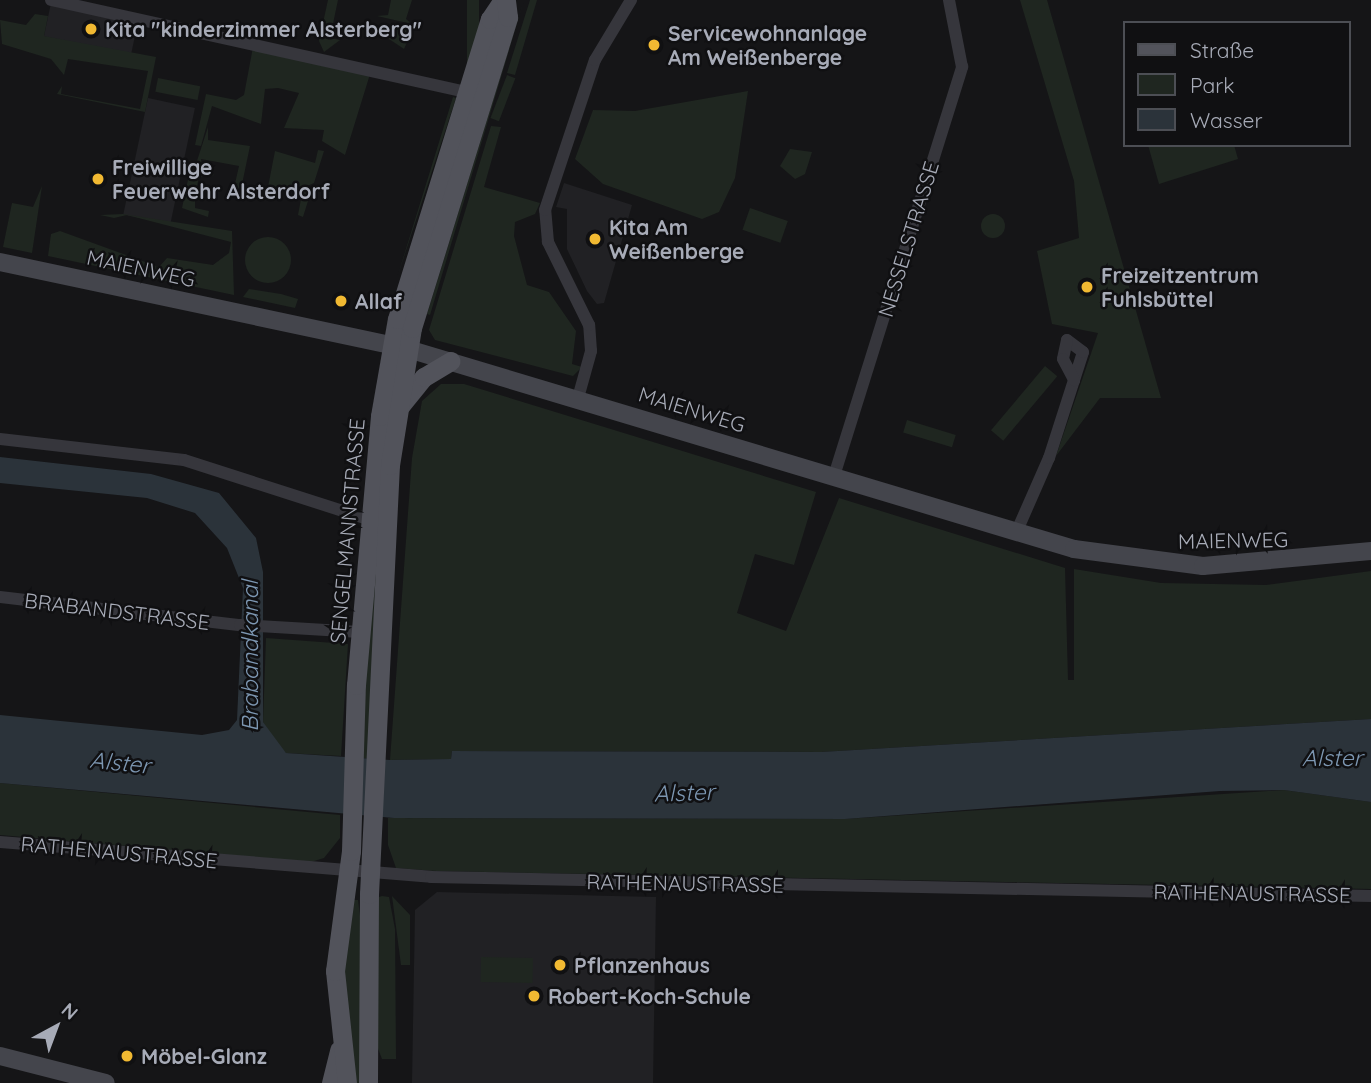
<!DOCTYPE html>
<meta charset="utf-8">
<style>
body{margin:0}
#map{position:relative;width:1371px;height:1083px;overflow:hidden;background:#151517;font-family:Quicksand,sans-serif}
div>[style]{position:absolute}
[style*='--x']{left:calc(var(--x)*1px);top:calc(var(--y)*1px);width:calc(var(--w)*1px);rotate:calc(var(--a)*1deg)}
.built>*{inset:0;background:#212124;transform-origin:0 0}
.green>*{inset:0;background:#1f2620;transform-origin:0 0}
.round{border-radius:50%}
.water>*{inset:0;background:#2b333a}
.street>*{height:12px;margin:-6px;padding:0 6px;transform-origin:6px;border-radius:6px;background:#36363c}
.secondary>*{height:18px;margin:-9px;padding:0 9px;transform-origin:9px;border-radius:9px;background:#44454c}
.primary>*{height:19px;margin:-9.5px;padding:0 9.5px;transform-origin:9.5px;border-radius:9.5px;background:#52535b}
.dots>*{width:19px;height:19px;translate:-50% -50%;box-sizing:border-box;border:4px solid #101012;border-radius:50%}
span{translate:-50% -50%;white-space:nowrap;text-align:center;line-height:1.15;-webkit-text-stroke:5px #101012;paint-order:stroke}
.poi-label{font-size:21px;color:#a7abb7;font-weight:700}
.left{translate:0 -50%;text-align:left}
.street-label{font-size:21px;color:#a7abb7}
.water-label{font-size:23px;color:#7d97b2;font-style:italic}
.legend{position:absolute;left:1123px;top:21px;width:228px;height:126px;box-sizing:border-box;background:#101012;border:2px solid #4c4e54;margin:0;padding:9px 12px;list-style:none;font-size:21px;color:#a7abb7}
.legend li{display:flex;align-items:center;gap:14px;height:35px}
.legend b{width:35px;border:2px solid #4c4e54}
.north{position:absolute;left:21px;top:992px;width:70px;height:70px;-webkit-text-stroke:5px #101012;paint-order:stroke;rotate:41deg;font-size:19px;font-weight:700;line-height:28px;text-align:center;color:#a7abb7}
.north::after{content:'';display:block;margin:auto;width:24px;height:32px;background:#a7abb7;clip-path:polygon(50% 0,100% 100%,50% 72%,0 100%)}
</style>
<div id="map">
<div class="built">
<i style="left:51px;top:3px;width:89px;height:34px;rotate:12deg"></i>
<i style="left:148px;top:98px;width:48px;height:119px;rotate:12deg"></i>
<i style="clip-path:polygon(564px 183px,632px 205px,604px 303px,597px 304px,587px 291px,567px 249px,567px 209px,556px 207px)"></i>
<i style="clip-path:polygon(437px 892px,656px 897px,653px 1083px,412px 1083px,415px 910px)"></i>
</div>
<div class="green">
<i style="clip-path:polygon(328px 0,338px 0,330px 38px,340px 40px,324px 52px,319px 41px)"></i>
<i style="clip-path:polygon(391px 0,412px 0,406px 19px,412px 24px,377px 16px,388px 15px)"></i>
<i style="left:467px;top:0;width:12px;height:77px"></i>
<i style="clip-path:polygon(524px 0,430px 315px,427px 314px)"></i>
<i style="clip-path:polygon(530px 0,537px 0,515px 75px,507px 73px)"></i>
<i style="clip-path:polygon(1020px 0,1047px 0,1161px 398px,1100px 398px,1056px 456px,1098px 333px,1052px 324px,1037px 251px,1079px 238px,1074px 181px)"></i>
<i style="clip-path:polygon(35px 14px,48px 16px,44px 36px,156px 57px,145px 112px,57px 94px,62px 86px,61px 94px,140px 109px,148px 71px,68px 59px,64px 75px,51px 59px,2px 44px,0 20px,26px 25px)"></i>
<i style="clip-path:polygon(394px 24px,413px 29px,404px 49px,383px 35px)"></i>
<i style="clip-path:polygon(253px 47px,371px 71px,345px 155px,322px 141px,324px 130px,284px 128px,299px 93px,278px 88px,265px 89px,261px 124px,212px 106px,201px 146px,195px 145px,206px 94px,236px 100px,244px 95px)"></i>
<i style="left:507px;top:75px;width:9px;height:46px;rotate:21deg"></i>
<i style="left:158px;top:78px;width:43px;height:14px;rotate:11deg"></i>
<i style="clip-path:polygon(748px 91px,735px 178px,719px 212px,702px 219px,603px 184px,575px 159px,593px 110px,635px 111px)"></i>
<i style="clip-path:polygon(453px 97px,456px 98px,397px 278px)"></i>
<i style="clip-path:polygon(491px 126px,501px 127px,484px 187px,540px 203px,535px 214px,515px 222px,514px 236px,527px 285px,549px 292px,576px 331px,572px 364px,582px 367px,573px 376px,435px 340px,429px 330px)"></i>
<i style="clip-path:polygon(208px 127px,208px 140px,250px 146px,241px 189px,234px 188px,239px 166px,201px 159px,202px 168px,195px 167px)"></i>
<i style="clip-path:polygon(1148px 145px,1234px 145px,1238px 159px,1159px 184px)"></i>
<i style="clip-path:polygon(790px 149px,812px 152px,805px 174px,795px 179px,780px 166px)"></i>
<i style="clip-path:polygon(318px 150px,324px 151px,314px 183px,307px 186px,312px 188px,303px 217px,298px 215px,302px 194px,268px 187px,275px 151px,315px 163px)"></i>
<i style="clip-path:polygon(190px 170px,215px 175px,199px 177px,195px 196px,195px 208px,209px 211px,208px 217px,182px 208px)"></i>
<i style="clip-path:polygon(42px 186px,32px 253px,3px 247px,12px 203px,33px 207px)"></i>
<i style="left:750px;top:208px;width:40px;height:23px;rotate:19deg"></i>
<i class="round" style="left:981px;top:214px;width:24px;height:24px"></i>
<i style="clip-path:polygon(123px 214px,232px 231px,234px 295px,48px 256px,51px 234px,60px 231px,159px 267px,167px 258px,213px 265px,229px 253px,231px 242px,127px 215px,114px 218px,100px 215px)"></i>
<i class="round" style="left:245px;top:237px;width:46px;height:46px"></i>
<i style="clip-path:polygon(249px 289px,281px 294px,298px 299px,295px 308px,243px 297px)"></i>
<i style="left:1045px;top:366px;width:16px;height:84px;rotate:40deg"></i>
<i style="clip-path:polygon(441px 384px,464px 384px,816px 492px,794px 565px,755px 554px,737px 613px,786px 631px,839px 498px,1065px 568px,1068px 680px,1074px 680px,1074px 569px,1161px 583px,1266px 585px,1371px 571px,1371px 719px,821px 752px,452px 751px,451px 759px,390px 760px,412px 458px,422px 401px)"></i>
<i style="clip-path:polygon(386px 411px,368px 758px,362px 758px,374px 503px)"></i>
<i style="left:907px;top:420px;width:51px;height:13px;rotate:17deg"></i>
<i style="clip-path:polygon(266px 638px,348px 644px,341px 756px,286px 753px,271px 741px,263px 722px)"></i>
<i style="clip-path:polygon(0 783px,340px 815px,340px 838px,324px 858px,311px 862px,0 835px)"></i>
<i style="clip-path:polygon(1284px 790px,1371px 802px,1371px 889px,436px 871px,396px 868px,388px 845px,388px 818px,845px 819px)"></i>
<i style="clip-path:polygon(382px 896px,389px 897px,395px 929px,396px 1059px,382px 1059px,377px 1046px,376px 898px)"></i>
<i style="clip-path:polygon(392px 896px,410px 915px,410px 965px,401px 965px)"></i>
<i style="clip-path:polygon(349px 900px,358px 900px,362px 932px,362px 1083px,353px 1083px,341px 1016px)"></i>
<i style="left:481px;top:957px;width:52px;height:25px;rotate:1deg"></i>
</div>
<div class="water">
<i style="clip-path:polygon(0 457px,151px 474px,219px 493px,256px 538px,263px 572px,263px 722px,286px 753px,390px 760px,451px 759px,452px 751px,821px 752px,1371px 719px,1371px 802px,1284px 790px,1220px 791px,845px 819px,394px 818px,0 783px,0 715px,202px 735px,229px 730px,237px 720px,243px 588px,227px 548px,195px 513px,147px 498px,0 483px)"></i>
</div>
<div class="street">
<i style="--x:51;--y:0;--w:428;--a:12.5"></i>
<i style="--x:578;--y:398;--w:49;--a:-74.5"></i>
<i style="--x:591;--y:351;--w:26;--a:-94"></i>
<i style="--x:589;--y:325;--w:93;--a:-116.3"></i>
<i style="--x:548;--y:242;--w:32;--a:-95"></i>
<i style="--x:545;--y:210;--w:158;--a:-71.6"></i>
<i style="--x:595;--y:60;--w:70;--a:-59"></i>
<i style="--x:0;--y:439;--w:185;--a:6.5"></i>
<i style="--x:184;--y:460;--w:193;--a:17.8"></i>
<i style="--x:834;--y:476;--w:429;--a:-72.6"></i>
<i style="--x:962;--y:67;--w:68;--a:-101"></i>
<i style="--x:1016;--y:533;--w:82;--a:-66.3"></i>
<i style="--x:1049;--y:458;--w:111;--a:-72.2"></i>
<i style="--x:1083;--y:352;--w:20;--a:-143"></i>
<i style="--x:1067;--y:340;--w:19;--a:102"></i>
<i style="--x:1063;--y:359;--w:24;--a:62"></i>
<i style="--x:0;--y:597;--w:242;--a:6.7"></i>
<i style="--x:240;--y:625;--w:120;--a:3.3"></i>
<i style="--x:0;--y:842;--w:432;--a:4.6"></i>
<i style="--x:431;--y:877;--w:940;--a:1.16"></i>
</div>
<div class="secondary">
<i style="--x:0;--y:262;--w:417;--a:12"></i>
<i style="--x:408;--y:349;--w:695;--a:16.72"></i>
<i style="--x:1074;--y:549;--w:130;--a:7.5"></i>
<i style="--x:1203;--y:566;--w:169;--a:-5.1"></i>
<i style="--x:0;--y:1056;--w:109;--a:14.3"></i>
</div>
<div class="primary">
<i style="--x:401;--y:405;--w:36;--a:-51"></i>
<i style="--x:424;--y:377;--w:31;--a:-31"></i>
<i style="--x:331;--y:1083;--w:34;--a:-76"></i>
<i style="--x:347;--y:1083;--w:113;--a:-96.1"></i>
<i style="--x:335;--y:971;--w:121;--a:-82.4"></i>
<i style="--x:351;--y:851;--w:166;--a:-88.3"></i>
<i style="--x:356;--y:685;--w:270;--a:-84.9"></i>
<i style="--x:380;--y:416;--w:98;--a:-80.1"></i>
<i style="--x:397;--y:319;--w:314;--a:-72.8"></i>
<i style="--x:490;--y:19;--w:23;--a:-56"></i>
<i style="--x:368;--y:1083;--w:189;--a:-89.7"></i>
<i style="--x:369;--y:894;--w:430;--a:-87.2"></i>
<i style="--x:390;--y:465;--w:139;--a:-80.9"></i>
<i style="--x:412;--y:328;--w:325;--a:-72.8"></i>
<i style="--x:508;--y:17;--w:17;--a:-97"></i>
</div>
<div class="dots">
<i style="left:91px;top:29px;background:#f1b932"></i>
<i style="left:654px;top:45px;background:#f1b932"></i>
<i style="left:98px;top:179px;background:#f1b932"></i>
<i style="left:595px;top:239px;background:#f1b932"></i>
<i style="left:1087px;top:287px;background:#f1b932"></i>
<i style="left:341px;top:301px;background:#f1b932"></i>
<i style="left:560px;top:965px;background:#f1b932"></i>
<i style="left:534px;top:996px;background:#f1b932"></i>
<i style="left:127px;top:1056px;background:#f1b932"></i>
</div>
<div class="poi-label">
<span class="left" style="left:105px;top:29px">Kita "kinderzimmer Alsterberg"</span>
<span class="left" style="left:668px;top:45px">Servicewohnanlage<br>Am Weißenberge</span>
<span class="left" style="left:112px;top:179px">Freiwillige<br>Feuerwehr Alsterdorf</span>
<span class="left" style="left:609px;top:239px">Kita Am<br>Weißenberge</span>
<span class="left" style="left:1101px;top:287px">Freizeitzentrum<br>Fuhlsbüttel</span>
<span class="left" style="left:355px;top:301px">Allaf</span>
<span class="left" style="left:574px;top:965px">Pflanzenhaus</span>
<span class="left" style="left:548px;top:996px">Robert-Koch-Schule</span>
<span class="left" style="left:141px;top:1056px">Möbel-Glanz</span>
</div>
<div class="street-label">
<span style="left:908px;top:239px;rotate:-73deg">NESSELSTRASSE</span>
<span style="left:141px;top:268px;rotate:12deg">MAIENWEG</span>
<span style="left:692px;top:409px;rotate:17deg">MAIENWEG</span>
<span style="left:347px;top:531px;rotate:-85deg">SENGELMANNSTRASSE</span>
<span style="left:1233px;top:540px;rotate:-1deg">MAIENWEG</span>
<span style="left:117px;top:611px;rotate:7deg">BRABANDSTRASSE</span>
<span style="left:119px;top:852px;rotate:5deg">RATHENAUSTRASSE</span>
<span style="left:685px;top:883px;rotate:1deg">RATHENAUSTRASSE</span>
<span style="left:1252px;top:893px;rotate:1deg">RATHENAUSTRASSE</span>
</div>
<div class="water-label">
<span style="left:250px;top:656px;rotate:-90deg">Brabandkanal</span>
<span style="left:1332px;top:758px">Alster</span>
<span style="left:120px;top:763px;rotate:6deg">Alster</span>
<span style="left:684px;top:793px;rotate:-2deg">Alster</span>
</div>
<ul class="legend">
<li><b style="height:9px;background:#52535b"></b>Straße</li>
<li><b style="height:19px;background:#1f2620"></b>Park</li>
<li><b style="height:19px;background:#2b333a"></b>Wasser</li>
</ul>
<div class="north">N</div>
</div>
